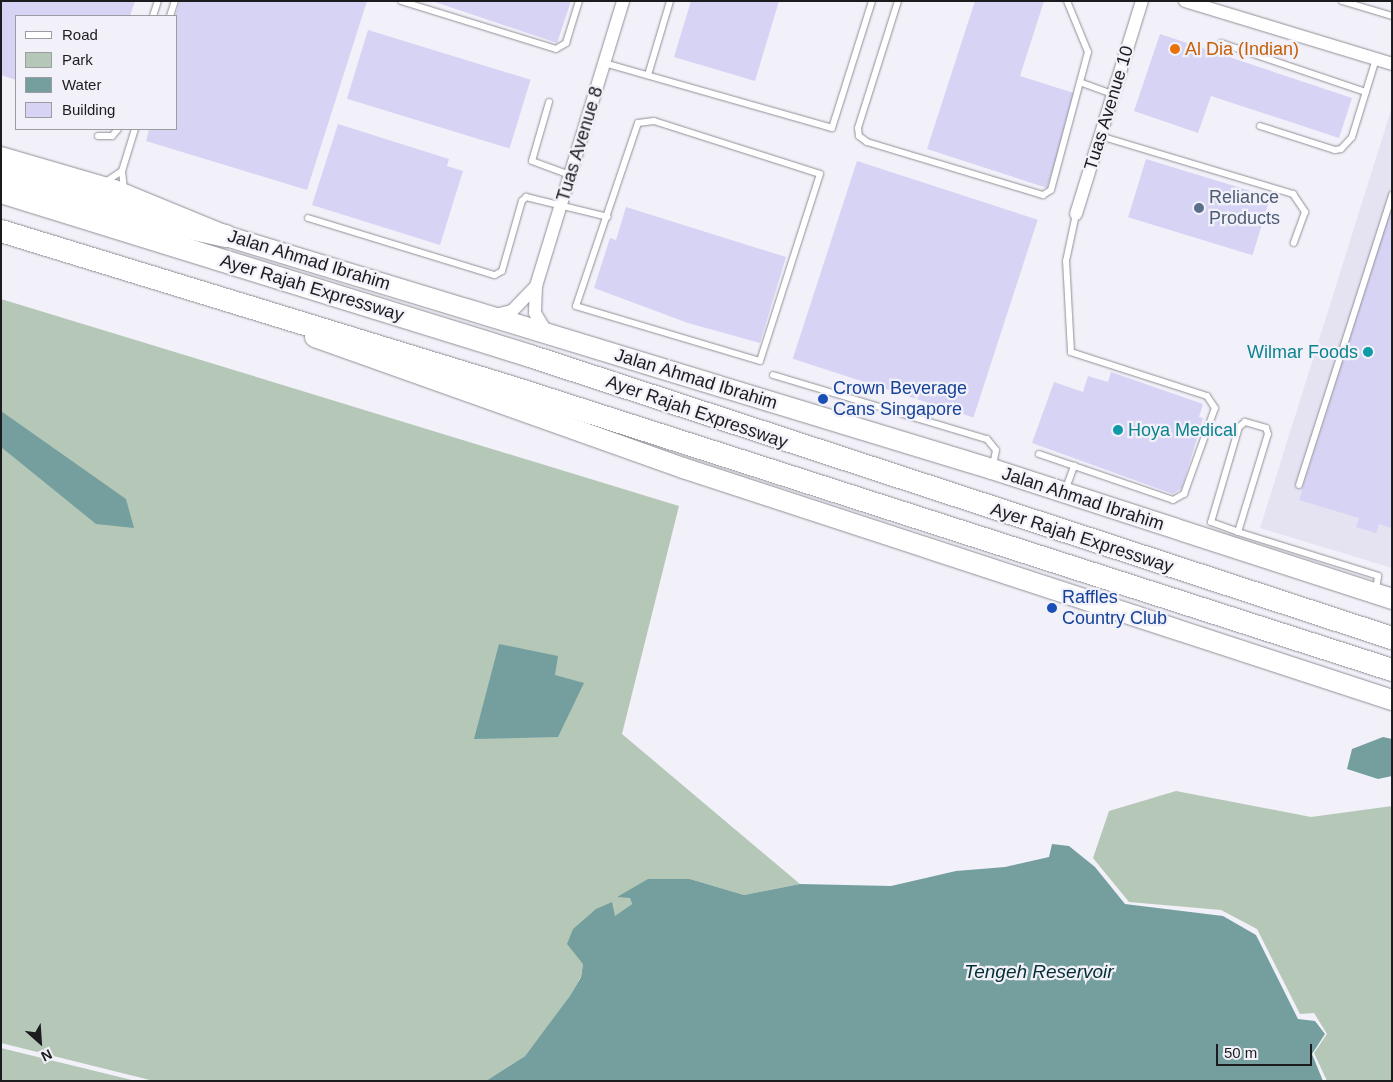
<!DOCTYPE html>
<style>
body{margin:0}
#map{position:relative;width:1393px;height:1082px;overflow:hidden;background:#f2f1f9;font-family:Arial,sans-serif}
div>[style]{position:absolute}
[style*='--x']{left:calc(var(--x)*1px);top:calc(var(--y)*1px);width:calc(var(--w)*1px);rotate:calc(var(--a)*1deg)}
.built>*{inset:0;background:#e5e3f2}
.green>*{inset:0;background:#b5c8b8}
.water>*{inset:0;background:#759f9e}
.building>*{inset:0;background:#d6d3f4;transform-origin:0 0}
.roads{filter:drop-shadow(0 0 1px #908f96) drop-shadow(0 0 1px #908f96)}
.service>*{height:6px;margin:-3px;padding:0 3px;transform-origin:3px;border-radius:3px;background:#fff}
.minor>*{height:12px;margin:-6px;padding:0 6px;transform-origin:6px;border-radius:6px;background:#fff}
.primary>*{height:20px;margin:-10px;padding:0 10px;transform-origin:10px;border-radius:10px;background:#fff}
.motorway>*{height:22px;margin:-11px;padding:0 11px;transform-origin:11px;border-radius:11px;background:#fff}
.dots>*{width:14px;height:14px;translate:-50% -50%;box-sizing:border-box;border:2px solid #f2f1f9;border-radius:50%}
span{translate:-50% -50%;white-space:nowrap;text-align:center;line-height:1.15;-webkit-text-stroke:4.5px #f2f1f9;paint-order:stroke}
.food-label{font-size:18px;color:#c56008}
.left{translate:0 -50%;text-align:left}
.street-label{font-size:18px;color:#1c1c1f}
.service-label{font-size:18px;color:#4e5e75}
.culture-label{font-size:18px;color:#0d838f}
.right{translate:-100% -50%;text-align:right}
.transit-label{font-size:18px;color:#164399}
.water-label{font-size:19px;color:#043030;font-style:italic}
.frame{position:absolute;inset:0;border:2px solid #1c1c1f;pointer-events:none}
.legend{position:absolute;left:15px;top:15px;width:162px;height:115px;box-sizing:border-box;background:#f2f1f9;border:1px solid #9c9ca2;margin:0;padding:6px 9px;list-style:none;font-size:15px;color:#1c1c1f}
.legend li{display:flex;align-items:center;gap:10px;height:25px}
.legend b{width:25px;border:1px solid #9c9ca2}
.north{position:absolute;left:15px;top:1017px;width:50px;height:50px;-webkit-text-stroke:4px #f2f1f9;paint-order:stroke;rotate:154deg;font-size:14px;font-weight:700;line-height:20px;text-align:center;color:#1c1c1f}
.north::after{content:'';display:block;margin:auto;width:18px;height:22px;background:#1c1c1f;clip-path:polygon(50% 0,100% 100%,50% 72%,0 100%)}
.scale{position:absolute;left:1216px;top:1044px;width:96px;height:22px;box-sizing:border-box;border:2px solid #1c1c1f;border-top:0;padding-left:6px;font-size:15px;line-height:18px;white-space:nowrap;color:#1c1c1f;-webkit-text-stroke:4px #f2f1f9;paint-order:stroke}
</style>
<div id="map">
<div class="built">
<i style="clip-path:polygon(1392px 107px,1392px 568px,1260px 528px)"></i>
</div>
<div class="green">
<i style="clip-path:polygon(1px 299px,679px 506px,622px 734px,800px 884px,744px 895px,690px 879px,619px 897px,630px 897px,632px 904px,615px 917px,583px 964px,581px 976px,570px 997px,525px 1056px,486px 1081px,154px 1081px,1px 1043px)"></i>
<i style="clip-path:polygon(1176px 791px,1311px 817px,1392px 806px,1392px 1081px,1327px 1081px,1314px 1053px,1327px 1034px,1314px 1013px,1300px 1014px,1257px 929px,1221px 910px,1129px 902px,1093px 858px,1109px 811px)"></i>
<i style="clip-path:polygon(1px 1048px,136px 1081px,1px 1081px)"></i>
</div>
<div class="water">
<i style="clip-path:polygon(1px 411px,126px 499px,134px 528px,96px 524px,1px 447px)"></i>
<i style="clip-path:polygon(499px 644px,558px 656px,555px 675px,584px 683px,558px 737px,474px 739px)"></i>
<i style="clip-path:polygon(1383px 737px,1392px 739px,1392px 776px,1378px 779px,1347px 769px,1352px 749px)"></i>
<i style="clip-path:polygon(1052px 844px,1069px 846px,1095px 867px,1125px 904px,1223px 916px,1256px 935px,1298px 1019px,1315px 1021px,1325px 1034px,1312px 1054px,1323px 1081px,486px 1081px,525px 1056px,570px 996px,581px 977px,583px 964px,567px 944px,573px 929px,596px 909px,612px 902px,615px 916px,632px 904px,630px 898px,617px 897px,648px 879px,690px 879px,744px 895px,800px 884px,891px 886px,956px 871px,1005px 867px,1049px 857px)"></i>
</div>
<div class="building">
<i style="clip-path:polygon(1px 1px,135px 1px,130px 16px,16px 16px,16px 80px,1px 75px)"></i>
<i style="clip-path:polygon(180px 1px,367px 1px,307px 190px,146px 141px,149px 129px,176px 129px,175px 16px)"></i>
<i style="clip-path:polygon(432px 1px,571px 1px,557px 43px)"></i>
<i style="clip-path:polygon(691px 1px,779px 1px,755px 81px,674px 57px)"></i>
<i style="clip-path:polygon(975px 1px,1044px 1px,1020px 76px,1077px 94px,1047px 188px,927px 149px)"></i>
<i style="left:368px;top:30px;width:170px;height:72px;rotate:17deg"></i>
<i style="clip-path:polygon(1160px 34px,1352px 98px,1339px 138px,1211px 96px,1198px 133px,1134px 111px)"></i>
<i style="clip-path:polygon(338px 124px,449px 159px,447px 166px,463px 171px,440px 245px,312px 205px)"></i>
<i style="left:1146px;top:159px;width:130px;height:61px;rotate:17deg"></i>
<i style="left:857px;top:161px;width:190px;height:208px;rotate:18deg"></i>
<i style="clip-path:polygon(1392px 205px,1392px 528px,1379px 524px,1376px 533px,1356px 527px,1359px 518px,1299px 500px)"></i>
<i style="clip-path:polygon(626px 207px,786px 257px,760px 343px,688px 323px,594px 288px,610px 238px,616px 240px)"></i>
<i style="clip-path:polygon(1111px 372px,1203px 404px,1199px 417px,1203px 418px,1182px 488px,1173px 494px,1032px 443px,1054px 382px,1083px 392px,1088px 376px,1108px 382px)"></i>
</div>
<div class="roads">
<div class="service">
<i style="--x:401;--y:1;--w:162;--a:17.2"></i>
<i style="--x:556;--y:49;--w:12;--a:-31"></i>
<i style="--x:566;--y:43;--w:44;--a:-72.8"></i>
<i style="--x:898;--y:1;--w:133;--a:107.5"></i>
<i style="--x:858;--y:128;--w:8;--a:83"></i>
<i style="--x:859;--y:136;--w:10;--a:37"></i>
<i style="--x:867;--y:142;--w:184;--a:16.8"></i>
<i style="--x:1043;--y:195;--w:9;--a:-32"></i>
<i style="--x:1051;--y:190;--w:143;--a:-75"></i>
<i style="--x:1088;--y:52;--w:55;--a:-112.4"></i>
<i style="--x:1342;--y:1;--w:52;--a:16.7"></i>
<i style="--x:153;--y:16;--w:16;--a:-72"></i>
<i style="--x:170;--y:16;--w:16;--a:-72"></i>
<i style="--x:1221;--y:43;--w:153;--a:18.7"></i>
<i style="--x:604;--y:63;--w:237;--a:15.9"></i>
<i style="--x:832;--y:128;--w:133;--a:-72.5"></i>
<i style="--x:648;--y:75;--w:77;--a:-73.4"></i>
<i style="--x:1082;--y:83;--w:33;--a:20"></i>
<i style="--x:549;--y:102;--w:61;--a:106.1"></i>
<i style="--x:532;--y:161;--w:40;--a:20.2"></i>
<i style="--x:654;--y:121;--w:174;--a:17.7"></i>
<i style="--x:820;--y:174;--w:196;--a:107.8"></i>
<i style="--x:760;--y:361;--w:192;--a:-163.4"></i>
<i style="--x:576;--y:306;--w:193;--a:-71.3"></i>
<i style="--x:638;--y:123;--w:16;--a:-7"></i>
<i style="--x:1260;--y:126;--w:79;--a:17.7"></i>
<i style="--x:1335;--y:150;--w:6;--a:-9"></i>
<i style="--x:1341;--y:149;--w:16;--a:-47"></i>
<i style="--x:1352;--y:137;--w:82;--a:-72.9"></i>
<i style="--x:98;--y:136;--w:14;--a:0"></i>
<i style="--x:112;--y:136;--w:9;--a:-49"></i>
<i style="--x:1100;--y:136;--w:202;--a:16.7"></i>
<i style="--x:1293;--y:194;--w:22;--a:56"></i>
<i style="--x:1305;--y:212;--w:33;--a:110"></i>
<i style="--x:104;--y:183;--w:22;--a:-34"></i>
<i style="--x:124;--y:190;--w:19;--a:-96"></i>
<i style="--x:122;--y:171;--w:44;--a:-72.8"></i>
<i style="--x:308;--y:218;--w:195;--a:17"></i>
<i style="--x:495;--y:275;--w:8;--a:-30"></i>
<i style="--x:502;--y:271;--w:73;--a:-74.1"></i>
<i style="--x:522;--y:201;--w:6;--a:-45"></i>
<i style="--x:526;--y:197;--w:84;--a:13.7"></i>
<i style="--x:773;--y:375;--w:223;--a:16.7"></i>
<i style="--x:987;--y:439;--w:14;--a:51"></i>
<i style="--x:996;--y:450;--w:16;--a:101"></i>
<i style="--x:1039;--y:454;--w:142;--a:18.9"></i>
<i style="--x:1173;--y:500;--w:13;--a:-29"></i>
<i style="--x:1184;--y:494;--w:91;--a:-70.2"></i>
<i style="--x:1215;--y:408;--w:14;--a:-124"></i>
<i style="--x:1207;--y:396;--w:143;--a:-162.1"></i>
<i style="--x:1071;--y:352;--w:91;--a:-93.1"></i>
<i style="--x:1066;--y:261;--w:48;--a:-78"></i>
<i style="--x:1299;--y:485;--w:305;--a:-72.2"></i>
<i style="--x:1065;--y:491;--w:27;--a:-70"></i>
<i style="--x:1238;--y:532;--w:102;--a:-73"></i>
<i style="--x:1268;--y:434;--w:6;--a:-108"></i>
<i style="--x:1266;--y:428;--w:22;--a:-164"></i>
<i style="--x:1245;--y:422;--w:8;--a:140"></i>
<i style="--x:1239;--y:427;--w:99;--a:106.4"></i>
<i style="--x:1211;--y:522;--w:29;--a:20"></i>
<i style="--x:1238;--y:532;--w:147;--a:17.4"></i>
<i style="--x:1378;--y:576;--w:15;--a:98"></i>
</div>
<div class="minor">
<i style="--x:1185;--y:1;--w:216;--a:16.9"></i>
<i style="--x:1076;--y:214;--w:223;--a:-72.8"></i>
<i style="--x:495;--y:315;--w:17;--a:-13"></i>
<i style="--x:512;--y:311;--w:35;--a:-46"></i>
<i style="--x:547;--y:333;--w:23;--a:-121"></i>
<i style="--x:535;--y:313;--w:27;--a:-88"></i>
<i style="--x:536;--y:286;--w:298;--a:-73"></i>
</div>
<div class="primary">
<i style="--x:1;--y:157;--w:118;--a:16.3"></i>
<i style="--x:114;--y:190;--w:121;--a:22.3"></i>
<i style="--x:226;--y:236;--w:801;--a:16.92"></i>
<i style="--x:992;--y:469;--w:421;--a:18"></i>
<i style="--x:315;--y:337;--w:391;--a:19.6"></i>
<i style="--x:683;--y:468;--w:746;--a:18.12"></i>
</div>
<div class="motorway">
<i style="--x:1;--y:173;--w:182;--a:16.6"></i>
<i style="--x:175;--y:225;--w:52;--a:12.2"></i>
<i style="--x:1;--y:192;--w:554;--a:17.22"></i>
<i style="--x:530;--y:356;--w:907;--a:18.12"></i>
<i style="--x:1;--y:231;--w:540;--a:17.02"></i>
<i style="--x:517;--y:389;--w:919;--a:17.8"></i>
</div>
</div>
<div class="dots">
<i style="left:1175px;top:49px;background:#e8710a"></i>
<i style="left:1199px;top:208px;background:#5c6f8a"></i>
<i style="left:1368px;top:352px;background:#0f9aa8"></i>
<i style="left:823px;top:399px;background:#1a4fb4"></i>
<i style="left:1118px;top:430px;background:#0f9aa8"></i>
<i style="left:1052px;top:608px;background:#1a4fb4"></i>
</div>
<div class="food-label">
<span class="left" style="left:1185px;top:49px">Al Dia (Indian)</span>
</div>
<div class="street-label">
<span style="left:1109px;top:108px;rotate:-73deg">Tuas Avenue 10</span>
<span style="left:580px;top:144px;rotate:-73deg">Tuas Avenue 8</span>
<span style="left:309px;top:260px;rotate:17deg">Jalan Ahmad Ibrahim</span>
<span style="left:312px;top:288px;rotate:17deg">Ayer Rajah Expressway</span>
<span style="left:696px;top:379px;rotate:17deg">Jalan Ahmad Ibrahim</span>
<span style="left:697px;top:412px;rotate:19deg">Ayer Rajah Expressway</span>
<span style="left:1083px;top:499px;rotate:18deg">Jalan Ahmad Ibrahim</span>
<span style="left:1082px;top:538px;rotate:18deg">Ayer Rajah Expressway</span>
</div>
<div class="service-label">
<span class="left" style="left:1209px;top:208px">Reliance<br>Products</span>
</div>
<div class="culture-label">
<span class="right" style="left:1358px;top:352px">Wilmar Foods</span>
<span class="left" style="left:1128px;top:430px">Hoya Medical</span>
</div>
<div class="transit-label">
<span class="left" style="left:833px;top:399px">Crown Beverage<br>Cans Singapore</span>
<span class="left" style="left:1062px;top:608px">Raffles<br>Country Club</span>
</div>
<div class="water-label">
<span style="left:1039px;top:972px">Tengeh Reservoir</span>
</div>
<div class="frame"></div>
<ul class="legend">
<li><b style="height:6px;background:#fff"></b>Road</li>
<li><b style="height:14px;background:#b5c8b8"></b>Park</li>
<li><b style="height:14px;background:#759f9e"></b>Water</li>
<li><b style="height:14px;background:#d6d3f4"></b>Building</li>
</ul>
<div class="north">N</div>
<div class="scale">50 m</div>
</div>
